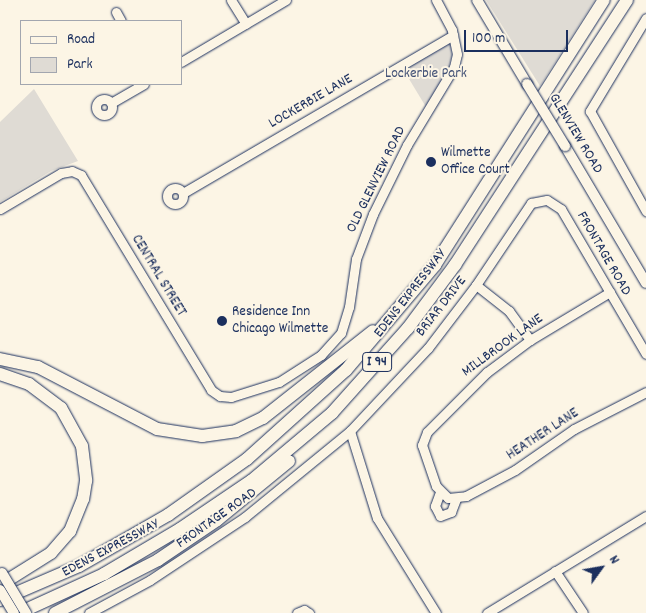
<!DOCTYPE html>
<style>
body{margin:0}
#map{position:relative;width:646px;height:613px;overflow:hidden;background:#fcf5e5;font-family:Dekko,sans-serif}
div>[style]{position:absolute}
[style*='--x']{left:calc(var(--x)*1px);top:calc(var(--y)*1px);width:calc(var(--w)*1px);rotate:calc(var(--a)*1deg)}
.green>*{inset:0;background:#dfdbd4}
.roads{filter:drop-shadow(0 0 1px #1b2f5e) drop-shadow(0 0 1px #1b2f5e)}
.minor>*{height:9px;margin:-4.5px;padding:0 4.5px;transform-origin:4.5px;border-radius:4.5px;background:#fcf5e5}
.minor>.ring{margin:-4.5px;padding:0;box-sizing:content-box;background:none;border:9px solid #fcf5e5;border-radius:50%}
.major>*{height:10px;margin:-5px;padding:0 5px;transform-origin:5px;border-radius:5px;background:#fcf5e5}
.highway>*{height:12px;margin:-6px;padding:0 6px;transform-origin:6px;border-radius:6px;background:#fcf5e5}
.bridges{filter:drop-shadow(0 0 1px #1b2f5e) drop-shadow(0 0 1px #1b2f5e)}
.major-bridge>*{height:10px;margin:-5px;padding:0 5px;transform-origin:5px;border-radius:5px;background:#fcf5e5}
.dots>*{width:14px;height:14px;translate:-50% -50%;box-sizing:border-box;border:2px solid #fcf5e5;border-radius:50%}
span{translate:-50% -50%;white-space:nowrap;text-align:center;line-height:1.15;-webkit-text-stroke:4px #fcf5e5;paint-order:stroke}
.shield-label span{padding:1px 4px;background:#fcf5e5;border:1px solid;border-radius:4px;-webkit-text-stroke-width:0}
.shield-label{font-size:14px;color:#1b2f5e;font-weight:700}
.park-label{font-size:15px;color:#425176}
.street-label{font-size:15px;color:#1b2f5e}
.poi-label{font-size:15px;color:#1b2f5e}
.left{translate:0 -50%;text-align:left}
.legend{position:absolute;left:20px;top:20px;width:162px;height:65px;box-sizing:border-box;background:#fcf5e5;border:1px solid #a2a6af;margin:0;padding:6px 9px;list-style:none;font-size:15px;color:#1b2f5e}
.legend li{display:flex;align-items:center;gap:10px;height:25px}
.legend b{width:25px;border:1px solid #a2a6af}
.north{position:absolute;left:576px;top:543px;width:50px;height:50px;-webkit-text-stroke:4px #fcf5e5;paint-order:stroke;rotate:58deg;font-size:14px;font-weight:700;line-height:20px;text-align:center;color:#1b2f5e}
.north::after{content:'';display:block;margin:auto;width:18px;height:22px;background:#1b2f5e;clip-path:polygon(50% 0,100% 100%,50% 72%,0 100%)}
.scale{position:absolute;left:464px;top:30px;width:104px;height:22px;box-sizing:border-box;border:2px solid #1b2f5e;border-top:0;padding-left:6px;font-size:15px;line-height:18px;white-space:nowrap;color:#1b2f5e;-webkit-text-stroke:4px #fcf5e5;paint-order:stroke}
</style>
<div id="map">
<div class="green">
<i style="clip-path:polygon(486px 0,595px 0,540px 86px)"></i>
<i style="clip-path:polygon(450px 42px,452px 56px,448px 69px,426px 107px,403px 69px)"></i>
<i style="clip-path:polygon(34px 89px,78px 161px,51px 171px,0 202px,0 122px)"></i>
</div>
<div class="roads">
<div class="minor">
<i style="--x:231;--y:0;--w:28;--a:58"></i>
<i style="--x:116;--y:12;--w:10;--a:61"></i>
<i style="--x:646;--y:18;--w:109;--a:121.1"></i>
<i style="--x:590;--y:111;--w:115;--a:60.8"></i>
<i style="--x:181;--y:62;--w:122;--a:-30.6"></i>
<i class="ring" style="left:96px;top:99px;width:7px;height:7px"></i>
<i style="--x:111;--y:103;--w:38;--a:-30"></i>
<i class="ring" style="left:167px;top:188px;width:7px;height:7px"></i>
<i style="--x:183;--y:193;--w:313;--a:-30.3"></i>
<i style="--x:0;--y:209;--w:71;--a:-30.5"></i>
<i style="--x:61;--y:173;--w:11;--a:-10"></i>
<i style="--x:72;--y:171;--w:10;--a:24"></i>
<i style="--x:81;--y:175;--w:251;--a:58.8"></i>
<i style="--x:211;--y:390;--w:11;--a:34"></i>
<i style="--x:220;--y:396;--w:11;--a:5"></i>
<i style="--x:231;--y:397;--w:50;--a:-17.4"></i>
<i style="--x:279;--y:382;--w:50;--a:-32.7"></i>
<i style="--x:321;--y:355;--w:30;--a:-48"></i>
<i style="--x:341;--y:333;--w:27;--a:-73"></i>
<i style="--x:349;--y:307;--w:49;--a:-81.7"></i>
<i style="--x:356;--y:259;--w:48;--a:-69.3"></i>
<i style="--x:373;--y:214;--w:77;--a:-63.8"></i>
<i style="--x:407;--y:145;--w:91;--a:-58.9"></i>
<i style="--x:454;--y:67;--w:13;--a:-77"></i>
<i style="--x:457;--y:54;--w:25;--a:-102"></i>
<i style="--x:452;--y:30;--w:34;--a:-118"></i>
<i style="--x:476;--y:285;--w:42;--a:38.2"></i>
<i style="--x:509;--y:311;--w:36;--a:54"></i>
<i style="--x:610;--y:292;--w:93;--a:149"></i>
<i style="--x:530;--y:340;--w:54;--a:143.3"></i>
<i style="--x:487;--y:372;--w:85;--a:135"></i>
<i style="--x:427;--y:432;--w:14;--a:111"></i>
<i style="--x:422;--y:445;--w:43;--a:71.1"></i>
<i style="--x:436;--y:486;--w:17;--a:45"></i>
<i style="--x:448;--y:498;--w:18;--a:-6"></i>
<i style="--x:466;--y:496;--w:55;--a:-28"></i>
<i style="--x:515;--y:470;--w:72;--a:-34.8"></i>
<i style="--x:574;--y:429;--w:81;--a:-27.2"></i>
<i style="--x:350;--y:431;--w:91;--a:72.8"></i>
<i style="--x:377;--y:518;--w:112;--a:58.2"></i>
<i style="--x:440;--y:492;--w:15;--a:110"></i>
<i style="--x:435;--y:506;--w:11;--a:63"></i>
<i style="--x:440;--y:516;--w:12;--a:-20"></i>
<i style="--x:451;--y:512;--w:14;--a:-69"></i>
<i style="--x:555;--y:571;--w:50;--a:56.3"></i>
<i style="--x:89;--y:613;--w:69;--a:-28.4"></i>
<i style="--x:150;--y:580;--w:114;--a:-33.6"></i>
<i style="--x:245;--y:517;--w:136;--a:-39.3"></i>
<i style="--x:350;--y:431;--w:114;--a:-46.8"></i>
<i style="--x:428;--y:348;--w:79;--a:-52.7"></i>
<i style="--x:476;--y:285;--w:99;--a:-56.1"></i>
<i style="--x:531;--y:203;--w:16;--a:-11"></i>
<i style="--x:547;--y:200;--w:17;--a:33"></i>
<i style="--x:561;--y:209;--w:168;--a:59.6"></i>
<i style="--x:297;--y:613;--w:8;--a:-23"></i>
<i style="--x:304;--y:610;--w:6;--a:31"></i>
<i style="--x:487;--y:613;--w:186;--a:-31.4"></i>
</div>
<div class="major">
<i style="--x:477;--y:0;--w:98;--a:59.2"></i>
<i style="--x:565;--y:146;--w:159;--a:59.4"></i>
</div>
<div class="highway">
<i style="--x:0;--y:359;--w:39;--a:12"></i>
<i style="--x:38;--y:367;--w:134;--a:27.5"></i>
<i style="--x:157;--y:429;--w:46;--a:8.8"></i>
<i style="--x:202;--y:436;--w:34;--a:-8"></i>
<i style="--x:236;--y:431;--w:30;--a:-26"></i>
<i style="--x:263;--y:418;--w:140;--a:-38.3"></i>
<i style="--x:0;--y:374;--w:31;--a:19"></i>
<i style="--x:29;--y:384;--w:40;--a:37"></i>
<i style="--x:61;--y:408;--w:43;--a:61.1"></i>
<i style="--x:82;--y:446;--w:35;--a:83"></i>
<i style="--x:86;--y:481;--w:18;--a:99"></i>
<i style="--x:83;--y:499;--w:35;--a:112"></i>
<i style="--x:70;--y:531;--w:29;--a:131"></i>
<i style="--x:51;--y:553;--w:60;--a:147.9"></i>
<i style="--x:0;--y:600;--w:86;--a:-23.3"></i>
<i style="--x:79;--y:566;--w:103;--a:-29.8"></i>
<i style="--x:168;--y:515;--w:97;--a:-35.3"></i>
<i style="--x:247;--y:459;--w:133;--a:-42"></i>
<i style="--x:346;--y:370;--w:138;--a:-49.7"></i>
<i style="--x:435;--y:265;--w:314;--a:-57.5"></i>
<i style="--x:19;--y:613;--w:94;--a:-24.6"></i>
<i style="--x:104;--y:574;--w:88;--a:-30.6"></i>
<i style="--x:180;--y:529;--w:86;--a:-34.1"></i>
<i style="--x:251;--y:481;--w:106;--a:-40"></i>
<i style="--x:332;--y:413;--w:114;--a:-48.2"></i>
<i style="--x:408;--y:328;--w:79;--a:-53.3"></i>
<i style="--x:455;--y:265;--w:316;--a:-57"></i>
<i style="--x:55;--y:613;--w:116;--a:-27.2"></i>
<i style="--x:158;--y:560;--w:71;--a:-34.1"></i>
<i style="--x:217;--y:520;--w:93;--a:-39.3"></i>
</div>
</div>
<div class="bridges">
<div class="major-bridge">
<i style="--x:527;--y:84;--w:73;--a:58.5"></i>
<i style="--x:2;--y:573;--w:47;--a:59"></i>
<i style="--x:0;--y:590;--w:27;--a:59"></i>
</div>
</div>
<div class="dots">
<i style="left:431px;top:162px;background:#1b2f5e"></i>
<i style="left:222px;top:321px;background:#1b2f5e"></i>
</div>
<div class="shield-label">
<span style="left:377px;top:362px">I 94</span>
</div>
<div class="park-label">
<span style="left:426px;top:75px">Lockerbie Park</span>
</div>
<div class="street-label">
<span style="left:311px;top:102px;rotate:-30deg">LOCKERBIE LANE</span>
<span style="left:575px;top:134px;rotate:59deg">GLENVIEW ROAD</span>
<span style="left:377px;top:180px;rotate:-64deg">OLD GLENVIEW ROAD</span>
<span style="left:603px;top:254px;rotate:60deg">FRONTAGE ROAD</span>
<span style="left:158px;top:276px;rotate:59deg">CENTRAL STREET</span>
<span style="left:411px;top:294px;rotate:-52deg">EDENS EXPRESSWAY</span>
<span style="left:442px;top:307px;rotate:-52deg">BRIAR DRIVE</span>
<span style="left:503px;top:346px;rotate:-36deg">MILLBROOK LANE</span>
<span style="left:543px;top:435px;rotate:-33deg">HEATHER LANE</span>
<span style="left:217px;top:519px;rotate:-35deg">FRONTAGE ROAD</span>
<span style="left:111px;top:549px;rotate:-28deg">EDENS EXPRESSWAY</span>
</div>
<div class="poi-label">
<span class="left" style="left:441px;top:162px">Wilmette<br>Office Court</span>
<span class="left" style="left:232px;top:321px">Residence Inn<br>Chicago Wilmette</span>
</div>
<ul class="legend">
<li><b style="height:6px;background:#fcf5e5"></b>Road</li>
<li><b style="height:14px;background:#dfdbd4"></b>Park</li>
</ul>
<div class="north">N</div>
<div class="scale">100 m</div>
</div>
